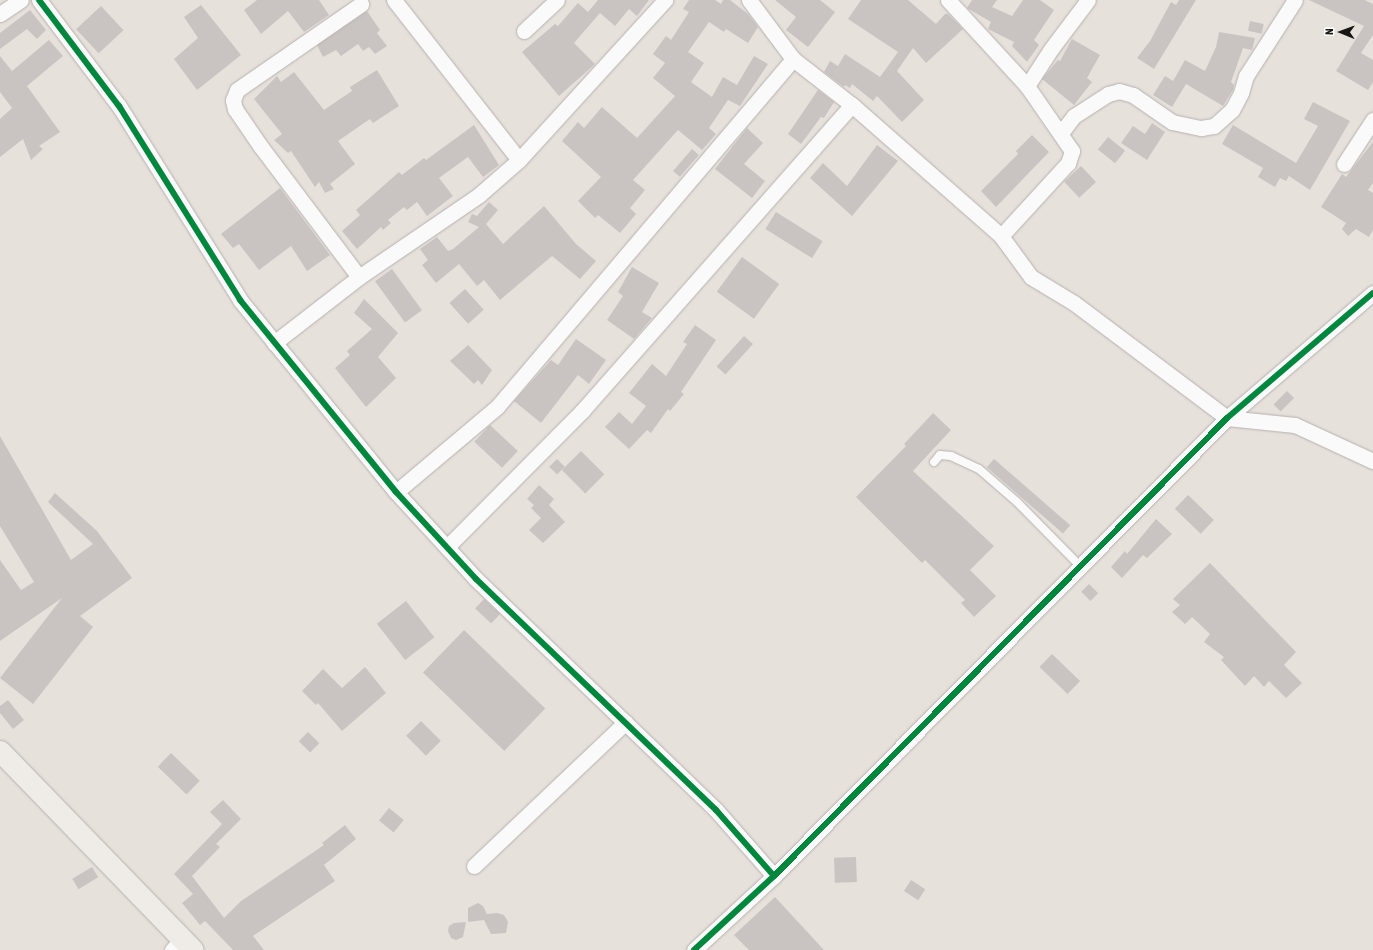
<!DOCTYPE html>
<style>
body{margin:0}
#map{position:relative;width:1373px;height:950px;overflow:hidden;background:#e7e1dc;font-family:"Asap Condensed",sans-serif}
div>[style]{position:absolute}
[style*='--x']{left:calc(var(--x)*1px);top:calc(var(--y)*1px);width:calc(var(--w)*1px);rotate:calc(var(--a)*1deg)}
.building>*{inset:0;background:#c9c4c2;transform-origin:0 0}
.roads{filter:drop-shadow(0 0 1px #b6b1ae) drop-shadow(0 0 1px #b6b1ae)}
.lane>*{height:8px;margin:-4px;padding:0 4px;transform-origin:4px;border-radius:4px;background:#fbfafa}
.street>*{height:15px;margin:-7.5px;padding:0 7.5px;transform-origin:7.5px;border-radius:7.5px;background:#fbfafa}
.secondary>*{height:21px;margin:-10.5px;padding:0 10.5px;transform-origin:10.5px;border-radius:10.5px;background:#efece7}
.cycleway>*{height:6px;margin:-3px;padding:0 3px;transform-origin:3px;border-radius:3px;background:#00873e}
span{translate:-50% -50%;white-space:nowrap;text-align:center;line-height:1.15;-webkit-text-stroke:3px #fff;paint-order:stroke}
.north{position:absolute;left:1321px;top:12px;width:40px;height:40px;-webkit-text-stroke:3px #fff;paint-order:stroke;rotate:271deg;font-size:11px;font-weight:700;line-height:16px;text-align:center;color:#1a1614}
.north::after{content:'';display:block;margin:auto;width:14px;height:18px;background:#1a1614;clip-path:polygon(50% 0,100% 100%,50% 72%,0 100%)}
</style>
<div id="map">
<div class="building">
<i style="clip-path:polygon(257px 0,319px 0,329px 15px,304px 32px,288px 11px,261px 34px,244px 10px)"></i>
<i style="clip-path:polygon(598px 0,649px 0,637px 16px,629px 9px,615px 26px,600px 13px,574px 43px,595px 64px,559px 96px,522px 52px,555px 24px,558px 26px,578px 3px,588px 12px)"></i>
<i style="clip-path:polygon(689px 0,715px 0,721px 4px,723px 0,730px 0,748px 14px,758px 27px,748px 43px,726px 29px,724px 32px,709px 22px,688px 52px,704px 63px,691px 82px,712px 97px,723px 77px,737px 85px,754px 56px,768px 64px,740px 106px,728px 100px,709px 128px,716px 134px,702px 150px,678px 130px,633px 180px,645px 190px,630px 208px,636px 214px,620px 233px,598px 215px,595px 218px,578px 201px,601px 177px,562px 141px,578px 122px,584px 128px,602px 107px,637px 138px,675px 96px,653px 78px,665px 63px,653px 54px,666px 36px,671px 40px,689px 12px,683px 9px)"></i>
<i style="clip-path:polygon(775px 0,820px 0,835px 12px,808px 47px,786px 30px,796px 17px)"></i>
<i style="clip-path:polygon(861px 0,908px 0,936px 24px,945px 14px,948px 14px,963px 29px,926px 63px,913px 48px,897px 71px,924px 100px,902px 122px,877px 96px,873px 101px,852px 84px,850px 88px,845px 85px,844px 87px,824px 72px,830px 61px,838px 66px,845px 54px,880px 77px,898px 52px,848px 19px)"></i>
<i style="clip-path:polygon(972px 0,997px 0,992px 7px,1012px 16px,1023px 0,1040px 0,1054px 10px,1034px 40px,1039px 45px,1027px 62px,1012px 46px,1014px 42px,988px 29px,991px 22px,967px 8px)"></i>
<i style="clip-path:polygon(1179px 0,1196px 0,1154px 69px,1137px 58px,1150px 41px,1171px 2px,1176px 5px)"></i>
<i style="clip-path:polygon(1309px 0,1365px 0,1373px 4px,1373px 35px,1361px 53px,1373px 60px,1373px 82px,1368px 90px,1336px 71px,1364px 26px)"></i>
<i style="clip-path:polygon(201px 5px,241px 55px,197px 90px,174px 59px,198px 38px,184px 17px)"></i>
<i style="left:101px;top:6px;width:33px;height:34px;rotate:47deg"></i>
<i style="clip-path:polygon(30px 10px,46px 30px,37px 39px,27px 29px,0 49px,0 33px)"></i>
<i style="clip-path:polygon(367px 11px,380px 30px,377px 33px,387px 46px,375px 54px,369px 47px,363px 51px,358px 44px,341px 56px,336px 50px,323px 57px,317px 45px)"></i>
<i style="left:1250px;top:21px;width:14px;height:10px;rotate:12deg"></i>
<i style="clip-path:polygon(1219px 32px,1255px 38px,1252px 50px,1243px 48px,1231px 82px,1234px 85px,1233px 90px,1223px 106px,1186px 84px,1172px 107px,1153px 95px,1165px 76px,1173px 81px,1185px 60px,1205px 71px,1216px 47px)"></i>
<i style="clip-path:polygon(1072px 39px,1100px 55px,1087px 78px,1092px 82px,1074px 105px,1042px 79px,1058px 60px,1060px 61px)"></i>
<i style="clip-path:polygon(49px 40px,63px 56px,27px 86px,60px 132px,39px 146px,43px 149px,31px 160px,23px 139px,0 157px,0 119px,12px 108px,0 92px,0 56px,12px 71px)"></i>
<i style="clip-path:polygon(377px 70px,399px 106px,373px 123px,370px 119px,338px 141px,355px 164px,330px 184px,334px 189px,325px 193px,319px 182px,315px 187px,291px 151px,288px 153px,274px 140px,282px 134px,254px 99px,277px 76px,281px 82px,294px 72px,324px 110px,352px 91px,350px 87px)"></i>
<i style="clip-path:polygon(818px 90px,834px 102px,824px 118px,821px 117px,801px 144px,788px 134px)"></i>
<i style="clip-path:polygon(1313px 102px,1350px 121px,1310px 190px,1289px 176px,1286px 181px,1280px 178px,1275px 187px,1258px 177px,1263px 168px,1222px 144px,1233px 125px,1296px 163px,1318px 126px,1304px 119px)"></i>
<i style="clip-path:polygon(1152px 123px,1165px 132px,1147px 160px,1121px 143px,1133px 126px,1145px 134px)"></i>
<i style="clip-path:polygon(474px 125px,499px 165px,483px 177px,468px 157px,439px 178px,453px 196px,427px 216px,417px 202px,407px 210px,404px 207px,388px 220px,391px 223px,383px 230px,381px 227px,357px 249px,342px 231px,360px 215px,356px 210px,399px 172px,402px 175px,424px 158px,426px 160px)"></i>
<i style="clip-path:polygon(747px 128px,763px 143px,744px 164px,765px 181px,752px 198px,715px 169px)"></i>
<i style="clip-path:polygon(1032px 135px,1049px 152px,996px 207px,981px 191px,1018px 154px,1016px 151px)"></i>
<i style="left:1108px;top:137px;width:22px;height:16px;rotate:39deg"></i>
<i style="clip-path:polygon(1373px 142px,1373px 183px,1368px 190px,1373px 193px,1373px 230px,1369px 237px,1356px 229px,1348px 236px,1342px 229px,1346px 223px,1321px 207px,1342px 174px,1346px 177px)"></i>
<i style="clip-path:polygon(877px 145px,898px 161px,852px 216px,810px 178px,823px 163px,847px 186px)"></i>
<i style="left:692px;top:149px;width:9px;height:29px;rotate:41deg"></i>
<i style="left:1081px;top:166px;width:22px;height:23px;rotate:47deg"></i>
<i style="clip-path:polygon(280px 188px,330px 255px,307px 271px,291px 246px,259px 270px,239px 244px,233px 248px,221px 234px)"></i>
<i style="clip-path:polygon(489px 202px,498px 210px,486px 224px,503px 244px,544px 206px,576px 244px,596px 261px,580px 279px,552px 256px,500px 300px,484px 280px,477px 286px,459px 264px,436px 283px,422px 265px,428px 260px,420px 249px,437px 237px,448px 251px,453px 249px,479px 227px,468px 222px,472px 214px,477px 216px)"></i>
<i style="left:776px;top:212px;width:55px;height:20px;rotate:32deg"></i>
<i style="left:742px;top:257px;width:46px;height:43px;rotate:36deg"></i>
<i style="clip-path:polygon(632px 267px,659px 283px,642px 312px,652px 318px,634px 339px,607px 320px,623px 296px,618px 292px)"></i>
<i style="left:392px;top:269px;width:51px;height:21px;rotate:54deg"></i>
<i style="left:465px;top:289px;width:28px;height:21px;rotate:48deg"></i>
<i style="clip-path:polygon(364px 299px,398px 333px,378px 357px,396px 378px,366px 407px,335px 368px,350px 355px,347px 351px,372px 329px,354px 313px)"></i>
<i style="clip-path:polygon(695px 325px,716px 340px,681px 392px,684px 394px,670px 411px,668px 409px,651px 433px,647px 430px,629px 449px,605px 427px,619px 412px,632px 424px,646px 406px,629px 393px,652px 364px,666px 376px,687px 344px,683px 342px)"></i>
<i style="left:744px;top:336px;width:12px;height:41px;rotate:42deg"></i>
<i style="clip-path:polygon(576px 339px,606px 360px,589px 384px,578px 375px,541px 423px,514px 401px,551px 360px,558px 365px)"></i>
<i style="clip-path:polygon(468px 345px,492px 370px,482px 385px,478px 380px,474px 384px,450px 361px)"></i>
<i style="left:1287px;top:391px;width:10px;height:19px;rotate:45deg"></i>
<i style="clip-path:polygon(933px 413px,951px 430px,913px 471px,994px 546px,970px 570px,996px 596px,974px 617px,961px 603px,965px 600px,925px 560px,922px 563px,856px 497px,906px 446px,904px 444px)"></i>
<i style="left:490px;top:425px;width:38px;height:23px;rotate:43deg"></i>
<i style="clip-path:polygon(0 436px,71px 560px,93px 544px,48px 502px,55px 493px,97px 531px,132px 578px,80px 616px,93px 627px,33px 704px,0 678px,62px 598px,0 641px,0 560px,21px 590px,34px 582px,0 526px)"></i>
<i style="left:581px;top:451px;width:33px;height:27px;rotate:45deg"></i>
<i style="left:557px;top:459px;width:11px;height:11px;rotate:45deg"></i>
<i style="left:994px;top:459px;width:101px;height:11px;rotate:41deg"></i>
<i style="clip-path:polygon(539px 485px,554px 499px,549px 505px,565px 522px,543px 543px,529px 530px,541px 518px,531px 508px,534px 505px,527px 499px)"></i>
<i style="left:1188px;top:495px;width:36px;height:19px;rotate:44deg"></i>
<i style="clip-path:polygon(1156px 519px,1172px 534px,1147px 558px,1143px 555px,1122px 578px,1111px 567px,1125px 551px,1127px 554px)"></i>
<i style="clip-path:polygon(1210px 563px,1296px 652px,1284px 665px,1302px 683px,1286px 698px,1269px 681px,1264px 687px,1254px 676px,1245px 686px,1221px 660px,1224px 657px,1204px 642px,1210px 634px,1192px 617px,1185px 624px,1172px 612px,1180px 605px,1173px 599px)"></i>
<i style="left:1089px;top:584px;width:13px;height:11px;rotate:45deg"></i>
<i style="left:484px;top:599px;width:22px;height:13px;rotate:43deg"></i>
<i style="left:406px;top:601px;width:46px;height:37px;rotate:52deg"></i>
<i style="left:464px;top:630px;width:113px;height:59px;rotate:44deg"></i>
<i style="left:1052px;top:654px;width:39px;height:18px;rotate:44deg"></i>
<i style="clip-path:polygon(365px 667px,386px 693px,342px 731px,318px 703px,316px 705px,302px 691px,323px 669px,342px 688px)"></i>
<i style="clip-path:polygon(8px 700px,24px 720px,13px 729px,0 713px,0 706px)"></i>
<i style="left:421px;top:721px;width:28px;height:21px;rotate:45deg"></i>
<i style="left:308px;top:732px;width:16px;height:13px;rotate:45deg"></i>
<i style="left:171px;top:753px;width:40px;height:19px;rotate:44deg"></i>
<i style="clip-path:polygon(223px 800px,241px 819px,216px 844px,220px 847px,192px 876px,224px 918px,241px 901px,324px 845px,322px 843px,345px 825px,356px 839px,324px 865px,335px 881px,253px 936px,264px 950px,233px 950px,205px 921px,200px 925px,182px 903px,193px 894px,174px 874px,222px 824px,210px 812px)"></i>
<i style="left:389px;top:808px;width:19px;height:16px;rotate:39deg"></i>
<i style="left:856px;top:857px;width:25px;height:22px;rotate:88deg"></i>
<i style="left:92px;top:867px;width:12px;height:23px;rotate:59deg"></i>
<i style="left:911px;top:880px;width:17px;height:13px;rotate:33deg"></i>
<i style="clip-path:polygon(775px 897px,824px 950px,749px 950px,734px 935px)"></i>
<i style="clip-path:polygon(478px 903px,483px 906px,487px 914px,497px 913px,504px 915px,508px 922px,506px 933px,491px 934px,484px 920px,468px 922px,468px 908px)"></i>
<i style="clip-path:polygon(466px 922px,463px 937px,456px 940px,451px 938px,448px 931px,449px 926px,454px 923px)"></i>
</div>
<div class="roads">
<div class="lane">
<i style="--x:934;--y:462;--w:9;--a:-49"></i>
<i style="--x:940;--y:455;--w:11;--a:5"></i>
<i style="--x:951;--y:456;--w:31;--a:25"></i>
<i style="--x:979;--y:469;--w:50;--a:41"></i>
<i style="--x:1017;--y:502;--w:91;--a:45.4"></i>
</div>
<div class="street">
<i style="--x:39;--y:0;--w:133;--a:53"></i>
<i style="--x:119;--y:106;--w:229;--a:58"></i>
<i style="--x:240;--y:300;--w:247;--a:50.9"></i>
<i style="--x:396;--y:492;--w:118;--a:47.4"></i>
<i style="--x:476;--y:579;--w:333;--a:43.9"></i>
<i style="--x:716;--y:810;--w:88;--a:48.7"></i>
<i style="--x:394;--y:0;--w:203;--a:52"></i>
<i style="--x:749;--y:0;--w:74;--a:53.3"></i>
<i style="--x:793;--y:59;--w:75;--a:37.9"></i>
<i style="--x:852;--y:105;--w:198;--a:41.3"></i>
<i style="--x:1001;--y:236;--w:51;--a:53.8"></i>
<i style="--x:1031;--y:277;--w:50;--a:31.2"></i>
<i style="--x:1074;--y:303;--w:191;--a:36.9"></i>
<i style="--x:1227;--y:418;--w:68;--a:5.9"></i>
<i style="--x:1295;--y:425;--w:86;--a:24.8"></i>
<i style="--x:948;--y:0;--w:117;--a:47.4"></i>
<i style="--x:1027;--y:86;--w:79;--a:55.3"></i>
<i style="--x:1072;--y:151;--w:13;--a:108"></i>
<i style="--x:1068;--y:163;--w:99;--a:132.5"></i>
<i style="--x:0;--y:14;--w:25;--a:-34"></i>
<i style="--x:524;--y:31;--w:45;--a:-43.2"></i>
<i style="--x:1027;--y:86;--w:44;--a:-57"></i>
<i style="--x:1051;--y:49;--w:61;--a:-52.9"></i>
<i style="--x:1061;--y:133;--w:21;--a:-53"></i>
<i style="--x:1074;--y:116;--w:40;--a:-32.9"></i>
<i style="--x:1108;--y:94;--w:11;--a:-15"></i>
<i style="--x:1119;--y:91;--w:15;--a:16"></i>
<i style="--x:1133;--y:95;--w:47;--a:34.7"></i>
<i style="--x:1172;--y:122;--w:30;--a:12"></i>
<i style="--x:1201;--y:128;--w:13;--a:-9"></i>
<i style="--x:1214;--y:126;--w:24;--a:-42"></i>
<i style="--x:1232;--y:110;--w:19;--a:-62"></i>
<i style="--x:1241;--y:93;--w:18;--a:-74"></i>
<i style="--x:1246;--y:76;--w:90;--a:-57.2"></i>
<i style="--x:1344;--y:164;--w:53;--a:-56.6"></i>
<i style="--x:359;--y:277;--w:163;--a:-127"></i>
<i style="--x:261;--y:147;--w:46;--a:-124.4"></i>
<i style="--x:235;--y:109;--w:9;--a:-103"></i>
<i style="--x:233;--y:100;--w:11;--a:-68"></i>
<i style="--x:237;--y:90;--w:151;--a:-34.7"></i>
<i style="--x:274;--y:343;--w:108;--a:-37.8"></i>
<i style="--x:359;--y:277;--w:145;--a:-34.3"></i>
<i style="--x:479;--y:195;--w:53;--a:-41.2"></i>
<i style="--x:519;--y:160;--w:217;--a:-47.6"></i>
<i style="--x:396;--y:492;--w:132;--a:-40.1"></i>
<i style="--x:497;--y:407;--w:457;--a:-49.6"></i>
<i style="--x:447;--y:547;--w:192;--a:-45.2"></i>
<i style="--x:582;--y:411;--w:408;--a:-48.6"></i>
<i style="--x:474;--y:866;--w:209;--a:-43.5"></i>
<i style="--x:172;--y:950;--w:15;--a:-48"></i>
<i style="--x:694;--y:950;--w:109;--a:-42.8"></i>
<i style="--x:774;--y:876;--w:644;--a:-45.31"></i>
<i style="--x:1227;--y:418;--w:192;--a:-40.6"></i>
</div>
<div class="secondary">
<i style="--x:0;--y:751;--w:277;--a:45.9"></i>
</div>
</div>
<div class="cycleway">
<i style="--x:39;--y:0;--w:133;--a:53"></i>
<i style="--x:119;--y:106;--w:229;--a:58"></i>
<i style="--x:240;--y:300;--w:247;--a:50.9"></i>
<i style="--x:396;--y:492;--w:118;--a:47.4"></i>
<i style="--x:476;--y:579;--w:333;--a:43.9"></i>
<i style="--x:716;--y:810;--w:88;--a:48.7"></i>
<i style="--x:694;--y:950;--w:109;--a:-42.8"></i>
<i style="--x:774;--y:876;--w:644;--a:-45.31"></i>
<i style="--x:1227;--y:418;--w:192;--a:-40.6"></i>
</div>
<div class="north">N</div>
</div>
